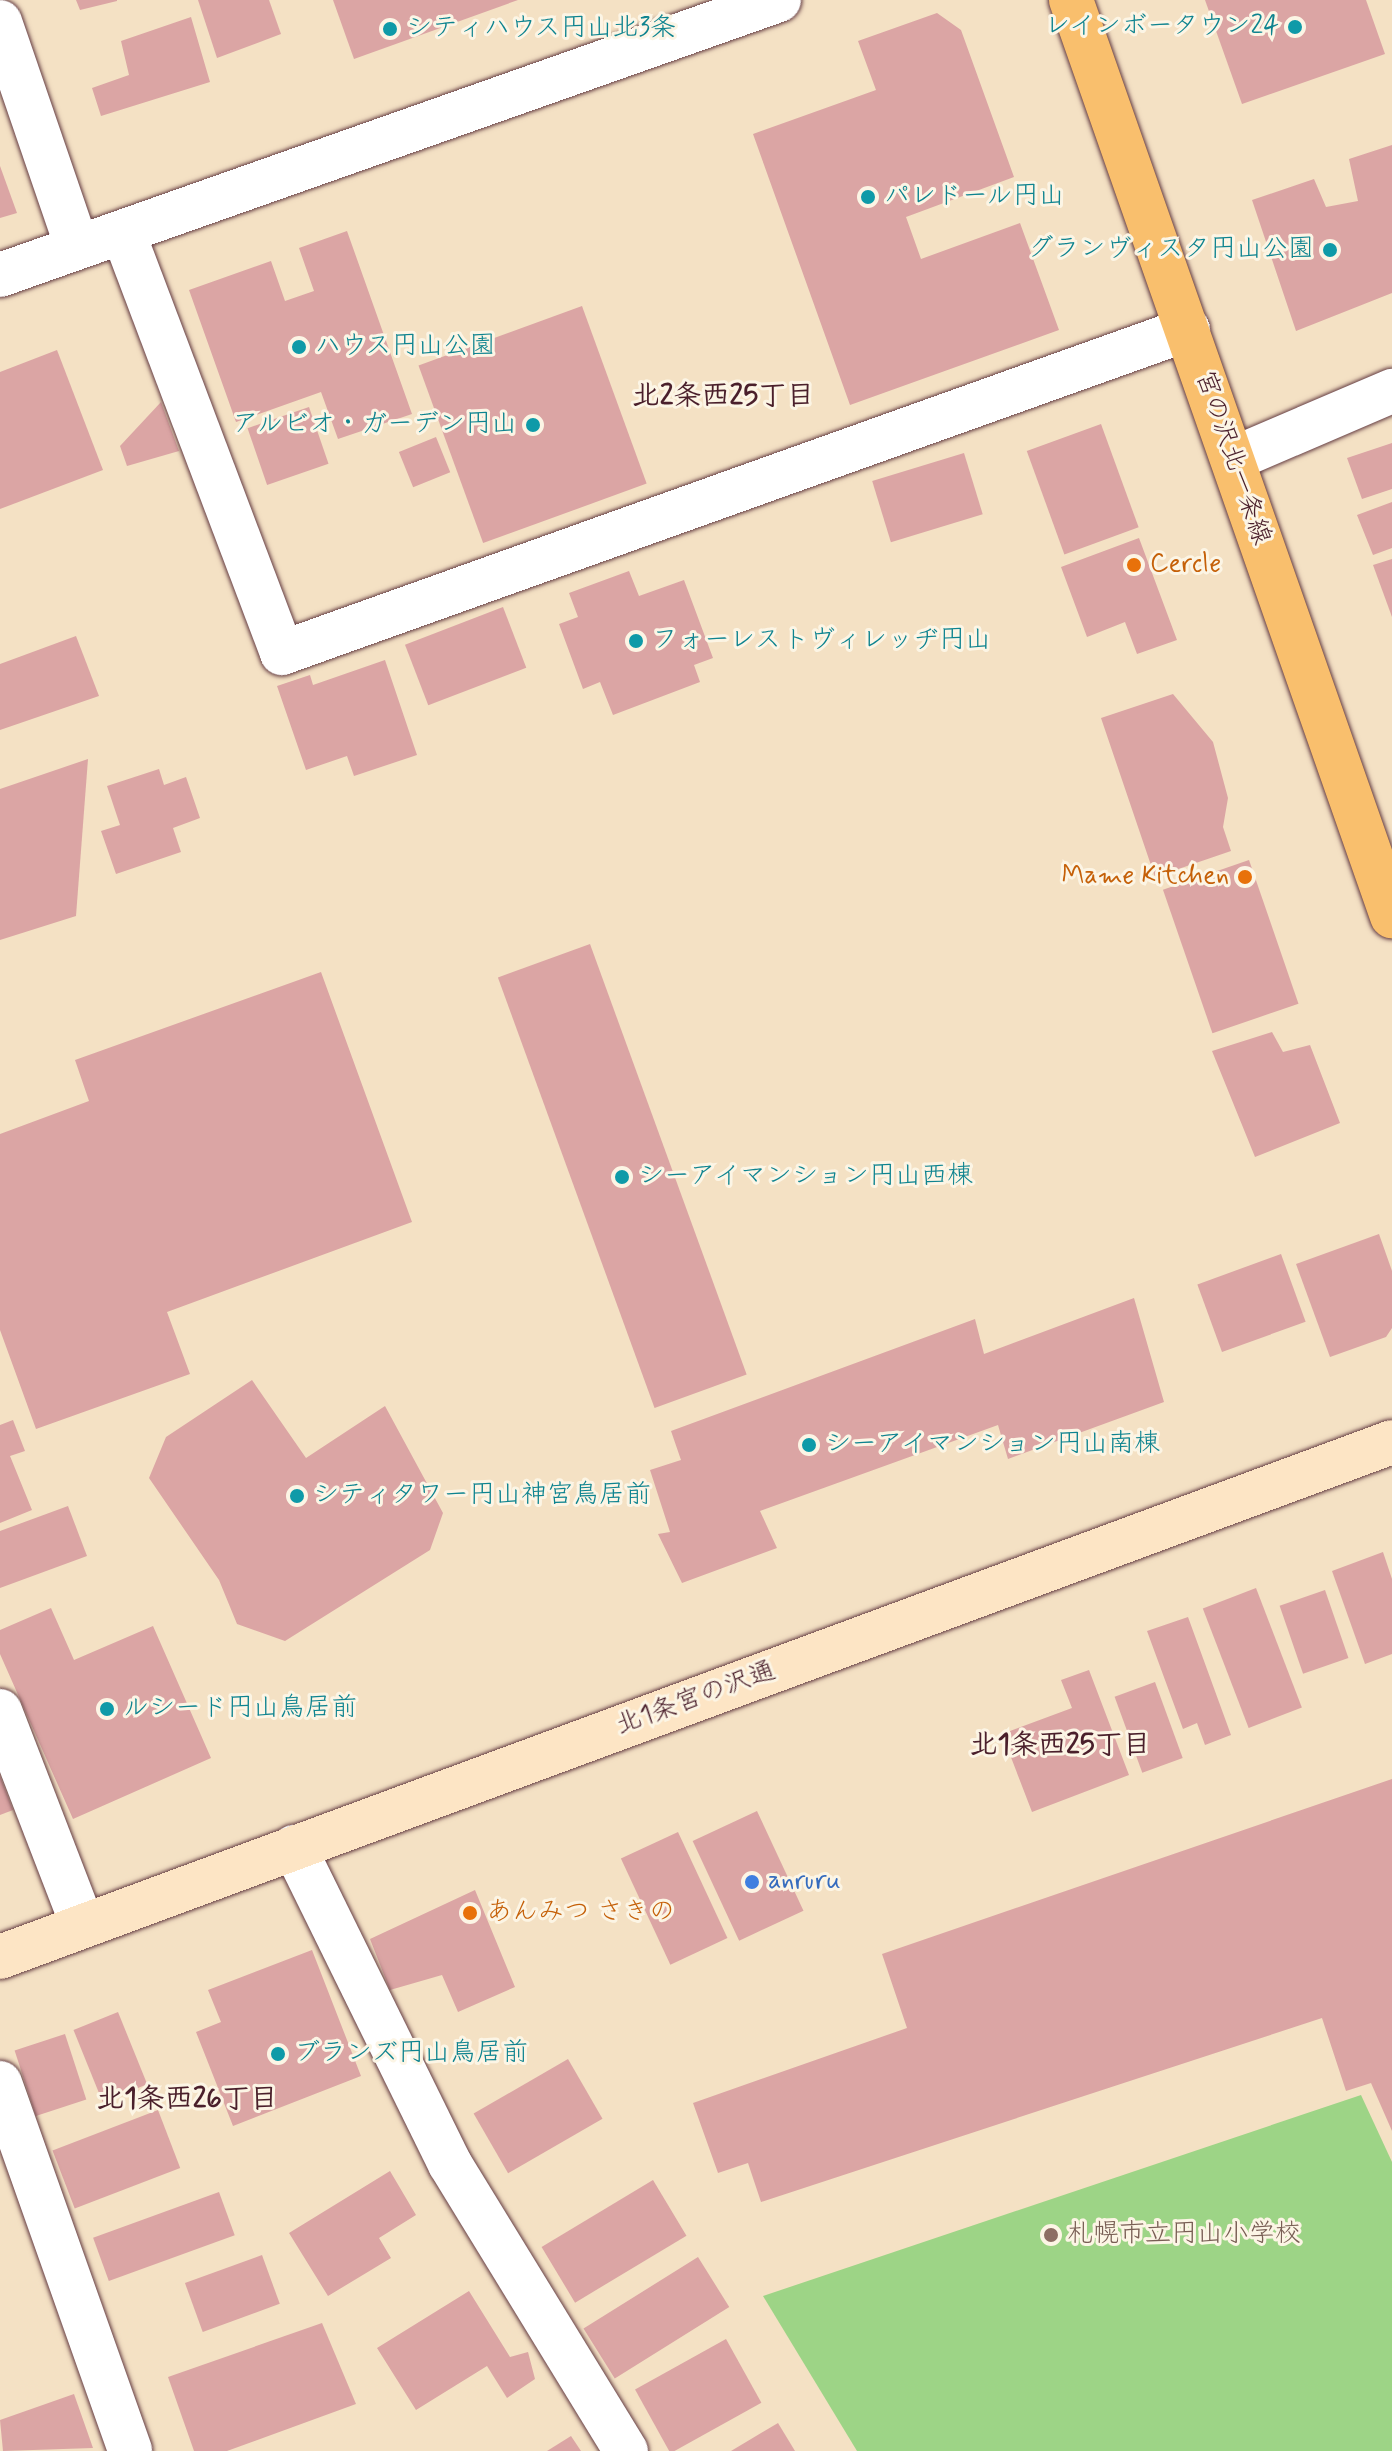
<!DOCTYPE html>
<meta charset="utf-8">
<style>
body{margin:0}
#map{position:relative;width:1392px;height:2451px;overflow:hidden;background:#f4e1c4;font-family:Mynerve,"Klee One",sans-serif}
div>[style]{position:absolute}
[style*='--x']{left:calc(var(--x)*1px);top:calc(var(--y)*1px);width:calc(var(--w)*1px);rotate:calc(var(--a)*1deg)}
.green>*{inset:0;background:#9dd486}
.building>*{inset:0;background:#dba5a4;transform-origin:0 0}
.roads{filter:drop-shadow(0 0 2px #643c42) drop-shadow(0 0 2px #643c42)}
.street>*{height:44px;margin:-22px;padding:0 22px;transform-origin:22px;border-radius:22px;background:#fff}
.secondary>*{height:44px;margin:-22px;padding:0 22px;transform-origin:22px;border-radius:22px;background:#fde5c5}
.primary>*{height:44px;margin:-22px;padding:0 22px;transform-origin:22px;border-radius:22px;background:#f9bf6d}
.dots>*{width:22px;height:22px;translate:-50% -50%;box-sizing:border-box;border:4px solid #fcf5e5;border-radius:50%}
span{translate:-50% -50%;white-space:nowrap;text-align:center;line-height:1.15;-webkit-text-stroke:6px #fcf5e5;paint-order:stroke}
.culture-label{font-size:26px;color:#0d838f}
.right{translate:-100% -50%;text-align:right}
.left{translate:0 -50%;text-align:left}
.street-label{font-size:26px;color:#4a1f2b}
.food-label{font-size:26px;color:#c56008}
.shop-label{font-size:26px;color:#366cbe}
.education-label{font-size:26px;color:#785e54}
.neighbourhood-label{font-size:28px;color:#4a1f2b;font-weight:700}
</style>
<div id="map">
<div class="green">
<i style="clip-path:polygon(1361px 2095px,1392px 2162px,1392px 2451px,857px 2451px,763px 2296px)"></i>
</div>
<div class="building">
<i style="clip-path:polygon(76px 0,117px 0,117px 1px,80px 10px)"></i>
<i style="clip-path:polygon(198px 0,269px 0,281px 34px,217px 58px)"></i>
<i style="clip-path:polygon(333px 0,518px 0,354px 59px)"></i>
<i style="clip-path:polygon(1205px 0,1366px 0,1385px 54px,1242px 104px)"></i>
<i style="clip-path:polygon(937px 13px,961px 30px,1014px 177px,906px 217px,921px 259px,1020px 223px,1059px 330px,850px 405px,753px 134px,876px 90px,858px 41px)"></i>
<i style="clip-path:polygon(191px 17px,210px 82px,101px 116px,92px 88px,129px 75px,121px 41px)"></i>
<i style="clip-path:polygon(1392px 145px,1392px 293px,1296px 331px,1252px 200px,1314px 179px,1326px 207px,1358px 201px,1349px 159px)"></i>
<i style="clip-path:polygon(0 166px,17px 213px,0 218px)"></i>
<i style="clip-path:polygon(347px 231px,412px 414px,338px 439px,321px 392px,236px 422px,189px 290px,271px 261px,285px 301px,314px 291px,299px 248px)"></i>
<i style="left:582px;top:306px;width:189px;height:174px;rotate:70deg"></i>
<i style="clip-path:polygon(57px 350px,103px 470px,0 509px,0 372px)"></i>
<i style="clip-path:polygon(161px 402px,179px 451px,127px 466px,120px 446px)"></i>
<i style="left:309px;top:407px;width:60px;height:65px;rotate:71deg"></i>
<i style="left:1101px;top:424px;width:110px;height:79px;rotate:70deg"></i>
<i style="left:436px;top:437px;width:38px;height:40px;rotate:68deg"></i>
<i style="clip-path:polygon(1392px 443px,1392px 489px,1362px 499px,1347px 458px)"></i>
<i style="left:964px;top:453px;width:64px;height:96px;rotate:73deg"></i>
<i style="clip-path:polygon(1392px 502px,1392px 548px,1373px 555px,1357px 515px)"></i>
<i style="clip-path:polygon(1139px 538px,1177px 640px,1137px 654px,1125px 622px,1087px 637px,1061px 567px)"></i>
<i style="clip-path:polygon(1392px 559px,1392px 617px,1373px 565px)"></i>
<i style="clip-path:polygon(629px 571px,639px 596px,684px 580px,713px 658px,694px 665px,700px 682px,613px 715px,600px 682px,583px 689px,559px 624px,578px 617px,569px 593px)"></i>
<i style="left:503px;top:607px;width:65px;height:105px;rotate:69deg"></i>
<i style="clip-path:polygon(76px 636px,99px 696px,0 730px,0 664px)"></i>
<i style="clip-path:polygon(385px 660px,417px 755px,354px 776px,347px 756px,306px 770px,277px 686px,310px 675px,313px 685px)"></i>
<i style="clip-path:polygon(1173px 694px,1213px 742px,1228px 798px,1223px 827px,1231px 851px,1155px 877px,1101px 718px)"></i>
<i style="clip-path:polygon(88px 759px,76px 916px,0 940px,0 789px)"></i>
<i style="clip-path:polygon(159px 769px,164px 785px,186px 777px,200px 818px,173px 828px,181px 852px,116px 874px,101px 831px,120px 825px,107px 786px)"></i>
<i style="left:1249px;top:860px;width:152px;height:91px;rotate:71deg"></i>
<i style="left:590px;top:944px;width:458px;height:98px;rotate:70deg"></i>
<i style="clip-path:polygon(321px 972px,412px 1222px,167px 1312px,190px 1374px,36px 1429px,0 1330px,0 1134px,89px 1101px,75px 1060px)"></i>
<i style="clip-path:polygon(1272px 1032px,1283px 1052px,1310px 1045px,1340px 1123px,1255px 1157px,1212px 1051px)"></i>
<i style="clip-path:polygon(1379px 1234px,1392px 1271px,1392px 1328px,1386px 1337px,1330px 1357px,1296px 1264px)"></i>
<i style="left:1281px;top:1254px;width:72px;height:89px;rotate:70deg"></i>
<i style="clip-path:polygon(1134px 1298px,1164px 1402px,1008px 1459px,998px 1425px,760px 1511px,777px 1548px,682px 1583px,658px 1534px,670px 1532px,650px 1470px,681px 1460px,671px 1431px,975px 1319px,984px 1354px)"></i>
<i style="clip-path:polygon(252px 1380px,306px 1458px,385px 1406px,443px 1513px,430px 1550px,285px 1641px,237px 1624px,219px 1580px,149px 1478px,166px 1437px)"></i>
<i style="clip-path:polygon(13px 1420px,25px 1451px,10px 1456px,32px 1510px,0 1523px,0 1425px)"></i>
<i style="clip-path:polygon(68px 1506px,87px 1556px,0 1588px,0 1531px)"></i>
<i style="clip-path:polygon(1383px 1552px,1392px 1579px,1392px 1654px,1365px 1664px,1332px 1571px)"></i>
<i style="left:1256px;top:1588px;width:128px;height:57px;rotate:69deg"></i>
<i style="left:1325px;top:1590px;width:72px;height:48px;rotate:71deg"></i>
<i style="clip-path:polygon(51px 1608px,74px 1660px,153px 1626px,211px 1758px,73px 1819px,0 1654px,0 1630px)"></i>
<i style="clip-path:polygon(1188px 1617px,1231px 1735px,1205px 1745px,1197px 1723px,1183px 1729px,1147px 1631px)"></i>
<i style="clip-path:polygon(1089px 1670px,1129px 1775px,1032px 1812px,1002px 1734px,1072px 1708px,1061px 1680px)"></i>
<i style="left:1155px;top:1682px;width:81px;height:43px;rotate:70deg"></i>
<i style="clip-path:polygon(0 1776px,13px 1810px,0 1815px)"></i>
<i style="clip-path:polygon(1392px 1779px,1392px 2131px,1371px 2083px,1346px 2091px,1322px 2018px,761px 2202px,748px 2163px,718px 2173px,693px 2103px,907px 2028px,882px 1954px)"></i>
<i style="left:757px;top:1811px;width:110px;height:71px;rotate:65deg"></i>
<i style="left:678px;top:1832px;width:117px;height:63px;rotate:65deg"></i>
<i style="clip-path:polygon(475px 1890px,515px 1987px,458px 2012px,442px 1975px,390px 1990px,370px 1939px)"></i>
<i style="clip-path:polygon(312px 1950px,361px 2076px,233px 2126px,196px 2032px,221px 2022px,208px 1990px)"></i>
<i style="left:118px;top:2012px;width:78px;height:48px;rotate:68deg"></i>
<i style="left:65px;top:2034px;width:69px;height:53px;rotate:72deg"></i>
<i style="left:568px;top:2059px;width:69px;height:109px;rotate:60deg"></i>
<i style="left:158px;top:2110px;width:62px;height:113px;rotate:69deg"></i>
<i style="clip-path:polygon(390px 2171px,416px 2215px,379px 2238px,391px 2258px,328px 2296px,289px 2233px)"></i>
<i style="left:653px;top:2180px;width:65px;height:130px;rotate:59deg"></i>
<i style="left:219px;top:2192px;width:46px;height:134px;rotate:70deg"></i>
<i style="left:262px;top:2255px;width:52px;height:82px;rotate:70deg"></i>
<i style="left:698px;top:2257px;width:59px;height:135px;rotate:58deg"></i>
<i style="clip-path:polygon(469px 2291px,510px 2357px,528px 2352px,535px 2379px,507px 2398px,487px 2366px,416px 2410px,377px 2348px)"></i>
<i style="clip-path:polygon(322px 2323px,356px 2404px,227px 2451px,194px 2451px,168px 2377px)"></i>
<i style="left:726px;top:2339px;width:73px;height:104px;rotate:61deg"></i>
<i style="clip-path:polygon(74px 2394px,93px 2448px,3px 2451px,0 2420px)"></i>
<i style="clip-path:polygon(778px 2423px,795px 2451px,731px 2451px)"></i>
<i style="clip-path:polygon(571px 2436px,581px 2451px,547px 2451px)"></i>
</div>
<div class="roads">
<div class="street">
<i style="--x:0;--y:22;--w:238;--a:71.1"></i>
<i style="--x:123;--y:232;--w:450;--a:69.3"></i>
<i style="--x:282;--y:653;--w:962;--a:-19.68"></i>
<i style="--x:0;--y:275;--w:826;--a:-19.44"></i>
<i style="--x:1233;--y:459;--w:173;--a:-23.2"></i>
<i style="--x:0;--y:1711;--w:230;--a:68.9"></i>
<i style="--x:294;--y:1847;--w:353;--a:63.8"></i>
<i style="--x:450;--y:2164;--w:337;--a:58.5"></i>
<i style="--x:0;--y:2083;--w:390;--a:70.5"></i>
</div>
<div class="secondary">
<i style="--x:0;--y:1957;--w:1484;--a:-20.3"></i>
</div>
<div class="primary">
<i style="--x:1071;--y:0;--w:971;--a:70.69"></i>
</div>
</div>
<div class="dots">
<i style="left:1295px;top:27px;background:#0f9aa8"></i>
<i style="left:390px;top:29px;background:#0f9aa8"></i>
<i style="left:868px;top:197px;background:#0f9aa8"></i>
<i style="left:1330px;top:250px;background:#0f9aa8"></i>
<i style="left:299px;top:347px;background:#0f9aa8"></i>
<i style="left:533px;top:425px;background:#0f9aa8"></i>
<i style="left:1134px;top:565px;background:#e8710a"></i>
<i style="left:636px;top:641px;background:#0f9aa8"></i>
<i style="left:1245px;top:877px;background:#e8710a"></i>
<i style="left:622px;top:1177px;background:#0f9aa8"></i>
<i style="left:809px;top:1445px;background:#0f9aa8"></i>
<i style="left:297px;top:1496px;background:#0f9aa8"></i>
<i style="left:107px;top:1709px;background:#0f9aa8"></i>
<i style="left:752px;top:1882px;background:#3f7fe0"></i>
<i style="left:470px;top:1913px;background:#e8710a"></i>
<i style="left:278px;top:2054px;background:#0f9aa8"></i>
<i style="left:1051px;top:2235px;background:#8d6e63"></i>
</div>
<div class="culture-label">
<span class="right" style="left:1279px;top:27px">レインボータウン24</span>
<span class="left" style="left:406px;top:29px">シティハウス円山北3条</span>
<span class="left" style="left:884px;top:197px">パレドール円山</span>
<span class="right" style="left:1314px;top:250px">グランヴィスタ円山公園</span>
<span class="left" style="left:315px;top:347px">ハウス円山公園</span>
<span class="right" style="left:517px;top:425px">アルビオ・ガーデン円山</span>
<span class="left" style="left:652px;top:641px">フォーレストヴィレッヂ円山</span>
<span class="left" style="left:638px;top:1177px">シーアイマンション円山西棟</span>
<span class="left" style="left:825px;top:1445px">シーアイマンション円山南棟</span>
<span class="left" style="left:313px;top:1496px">シティタワー円山神宮鳥居前</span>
<span class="left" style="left:123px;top:1709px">ルシード円山鳥居前</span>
<span class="left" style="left:294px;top:2054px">ブランズ円山鳥居前</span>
</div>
<div class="street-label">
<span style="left:1232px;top:458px;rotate:71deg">宮の沢北一条線</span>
<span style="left:696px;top:1699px;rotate:-20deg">北1条宮の沢通</span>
</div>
<div class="food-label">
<span class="left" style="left:1150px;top:565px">Cercle</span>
<span class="right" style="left:1229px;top:877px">Mame Kitchen</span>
<span class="left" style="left:486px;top:1913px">あんみつ さきの</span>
</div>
<div class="shop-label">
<span class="left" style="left:768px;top:1882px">anruru</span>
</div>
<div class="education-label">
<span class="left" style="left:1067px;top:2235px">札幌市立円山小学校</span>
</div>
<div class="neighbourhood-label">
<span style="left:723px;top:397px">北2条西25丁目</span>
<span style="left:1060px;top:1746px">北1条西25丁目</span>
<span style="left:187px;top:2100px">北1条西26丁目</span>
</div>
</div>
